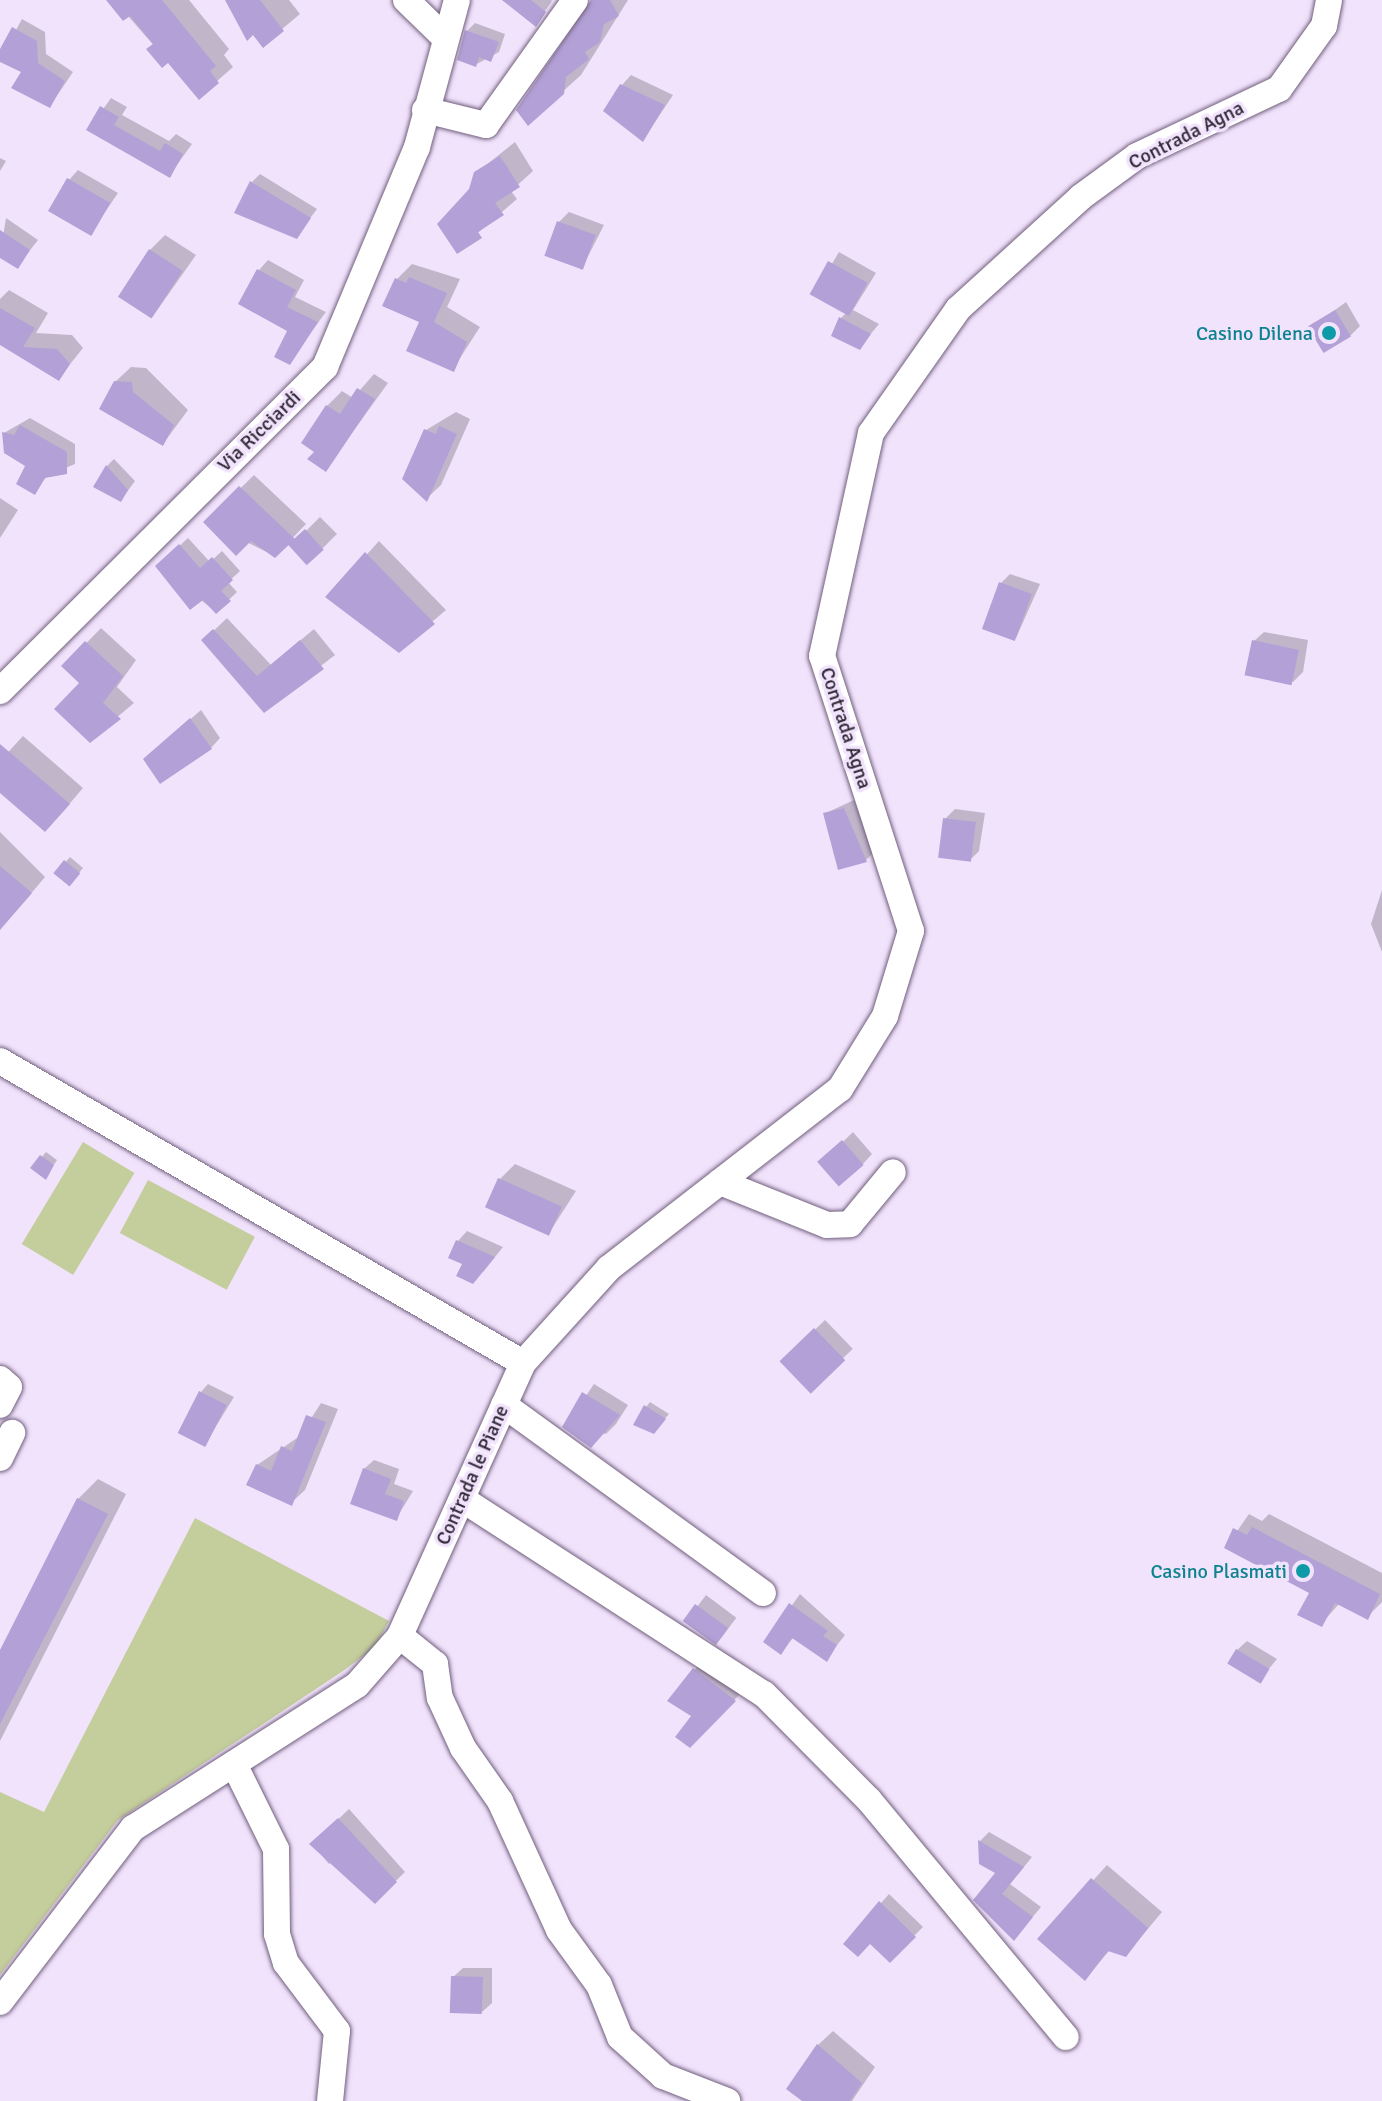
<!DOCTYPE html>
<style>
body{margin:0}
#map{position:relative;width:1382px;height:2101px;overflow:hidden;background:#f2e3fd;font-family:Signika,sans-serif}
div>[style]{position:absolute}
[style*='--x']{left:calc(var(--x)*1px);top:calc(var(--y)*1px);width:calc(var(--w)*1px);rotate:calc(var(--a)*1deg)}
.green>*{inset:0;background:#c4cd9c;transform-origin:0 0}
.shadow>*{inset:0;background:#0003;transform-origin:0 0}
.building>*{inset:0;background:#b3a0d6;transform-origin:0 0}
.roads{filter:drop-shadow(0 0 2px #705f7c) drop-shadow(0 0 2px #705f7c)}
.minor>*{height:26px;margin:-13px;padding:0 13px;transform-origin:13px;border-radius:13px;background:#fff}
.dots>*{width:22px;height:22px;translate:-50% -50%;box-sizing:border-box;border:4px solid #f2e3fd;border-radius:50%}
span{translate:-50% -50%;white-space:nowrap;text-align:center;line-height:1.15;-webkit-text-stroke:7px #f2e3fd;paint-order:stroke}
.street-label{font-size:20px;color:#2e2734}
.culture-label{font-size:20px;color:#0d838f}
.right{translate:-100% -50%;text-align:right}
</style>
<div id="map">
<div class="green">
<i style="left:83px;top:1142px;width:60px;height:119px;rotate:31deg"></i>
<i style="left:148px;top:1180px;width:121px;height:60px;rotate:28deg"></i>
<i style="clip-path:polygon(195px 1518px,389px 1621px,375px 1647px,343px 1671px,118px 1820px,0 1975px,0 1792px,44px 1812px)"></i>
</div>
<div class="shadow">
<i style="clip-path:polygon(114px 0,189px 0,229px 49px,224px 55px,233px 67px,199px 97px)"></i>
<i style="clip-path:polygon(227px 0,289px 0,300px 14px,263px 45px,254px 33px,247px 38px)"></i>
<i style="clip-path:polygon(502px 0,551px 0,552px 1px,536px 24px)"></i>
<i style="clip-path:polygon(595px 0,628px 0,581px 75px,528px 123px)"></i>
<i style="clip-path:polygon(22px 19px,45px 32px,46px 54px,73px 72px,50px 106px,23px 71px,0 59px)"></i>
<i style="clip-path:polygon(475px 23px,505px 34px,499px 52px,475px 65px,467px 31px)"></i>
<i style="clip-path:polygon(631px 75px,673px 95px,643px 140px,622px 85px)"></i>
<i style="clip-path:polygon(111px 98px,127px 107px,122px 115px,169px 141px,176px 134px,192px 144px,169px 176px,88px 130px)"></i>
<i style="clip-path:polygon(515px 142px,533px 171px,511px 191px,517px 199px,457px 251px,476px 173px)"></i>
<i style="clip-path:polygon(0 158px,6px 161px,0 171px)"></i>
<i style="clip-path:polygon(78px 170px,118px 193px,90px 234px,69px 180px)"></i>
<i style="clip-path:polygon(260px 174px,317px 209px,297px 236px,252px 182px)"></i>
<i style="clip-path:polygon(569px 212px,604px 225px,581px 270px,559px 222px)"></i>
<i style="clip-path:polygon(6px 218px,38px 240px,17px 267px,0 255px)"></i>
<i style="clip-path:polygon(165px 235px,196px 255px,153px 316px,150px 250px)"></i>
<i style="clip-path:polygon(839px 252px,876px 273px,853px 310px,879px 324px,859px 348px,841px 318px,848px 311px,814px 294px)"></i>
<i style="clip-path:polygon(268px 260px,304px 280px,295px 297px,326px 312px,289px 362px,289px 330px,259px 270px)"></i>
<i style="clip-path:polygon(412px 264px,460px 279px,447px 307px,480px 327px,453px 369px,397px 279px)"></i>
<i style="clip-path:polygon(9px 290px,48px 313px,36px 333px,72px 335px,83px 348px,59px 378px,0 343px,0 299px)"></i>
<i style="clip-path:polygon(1346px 302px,1360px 326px,1350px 336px,1310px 328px)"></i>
<i style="clip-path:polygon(131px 367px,146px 368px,188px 410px,163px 444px,115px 382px)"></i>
<i style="clip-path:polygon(374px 374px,388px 383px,326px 469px,317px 451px,327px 406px,342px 391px,353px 398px)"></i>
<i style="clip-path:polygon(456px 412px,470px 419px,441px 485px,426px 499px,426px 430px)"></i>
<i style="clip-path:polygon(30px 418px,75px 444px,75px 464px,48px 475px,34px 492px,28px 465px,4px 433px)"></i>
<i style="clip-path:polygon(114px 459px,135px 481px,121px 500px,107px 466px)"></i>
<i style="clip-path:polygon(254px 475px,306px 524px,275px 556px,206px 522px)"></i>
<i style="clip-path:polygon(0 498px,18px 510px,0 538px)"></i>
<i style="left:320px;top:517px;width:24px;height:40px;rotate:45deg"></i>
<i style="clip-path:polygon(188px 538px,210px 562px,222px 551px,240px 571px,228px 582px,237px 592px,216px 612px,158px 566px)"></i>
<i style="clip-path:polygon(379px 541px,446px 610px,399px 650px,328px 597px)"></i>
<i style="clip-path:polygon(1010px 574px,1040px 584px,1016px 638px,1001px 583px)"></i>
<i style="clip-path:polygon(227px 618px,271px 665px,314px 629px,335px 655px,264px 710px,204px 640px)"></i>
<i style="clip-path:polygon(101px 628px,136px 660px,117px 687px,134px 703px,90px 740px,82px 683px,64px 666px)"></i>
<i style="clip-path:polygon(1264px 632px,1308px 640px,1303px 672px,1293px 682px,1254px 641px)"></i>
<i style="clip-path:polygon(201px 710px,220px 738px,211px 748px,155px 750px)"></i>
<i style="clip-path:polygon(23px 736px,83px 788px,60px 815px,0 791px,0 761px)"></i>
<i style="clip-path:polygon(854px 800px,875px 851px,866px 860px,826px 813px)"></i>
<i style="clip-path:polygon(955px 809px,985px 813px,979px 851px,969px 861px,945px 819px)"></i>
<i style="clip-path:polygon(0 832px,45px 877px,23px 903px,0 910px)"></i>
<i style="clip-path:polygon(70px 857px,83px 868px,73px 880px,56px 873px)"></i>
<i style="clip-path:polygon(1382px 890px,1382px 952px,1371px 924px)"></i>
<i style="clip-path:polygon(853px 1132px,872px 1154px,863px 1164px,821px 1163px)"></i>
<i style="clip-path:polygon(46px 1152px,57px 1160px,46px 1177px,33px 1168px)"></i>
<i style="clip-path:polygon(515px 1164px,576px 1191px,549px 1233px,500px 1179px)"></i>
<i style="clip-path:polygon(467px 1231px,503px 1247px,483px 1272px,464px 1263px,458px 1241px)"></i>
<i style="left:825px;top:1320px;width:40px;height:59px;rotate:46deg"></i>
<i style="clip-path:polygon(208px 1384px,234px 1397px,205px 1444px,201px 1392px)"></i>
<i style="clip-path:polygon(594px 1384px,628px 1405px,616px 1424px,606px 1434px,565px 1427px)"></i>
<i style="clip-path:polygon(650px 1402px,669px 1414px,658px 1427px,646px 1407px)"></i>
<i style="clip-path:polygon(321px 1403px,338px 1409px,305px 1490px,291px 1503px,257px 1465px,300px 1436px)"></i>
<i style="clip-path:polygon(374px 1460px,399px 1469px,394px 1484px,413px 1491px,396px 1519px,364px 1469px)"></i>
<i style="clip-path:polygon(98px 1479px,126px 1494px,0 1741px,0 1654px,78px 1499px)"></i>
<i style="clip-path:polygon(1249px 1514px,1262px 1521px,1269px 1514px,1382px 1573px,1382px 1602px,1367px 1617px,1339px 1604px,1321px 1624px,1312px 1592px,1226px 1547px)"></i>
<i style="clip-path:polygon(800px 1594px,845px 1635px,826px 1659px,794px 1637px,781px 1652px,766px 1642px)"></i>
<i style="left:706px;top:1595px;width:38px;height:33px;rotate:37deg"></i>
<i style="clip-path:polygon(1247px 1641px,1277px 1659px,1259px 1681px,1237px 1650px)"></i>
<i style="clip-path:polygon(702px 1661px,742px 1692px,690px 1746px,694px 1715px,670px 1700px)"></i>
<i style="clip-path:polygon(349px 1809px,405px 1872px,375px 1901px,335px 1858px,329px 1864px,312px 1844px)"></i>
<i style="clip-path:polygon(989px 1832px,1032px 1857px,1010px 1884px,1041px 1907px,1014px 1939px,976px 1900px,998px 1873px,981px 1863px,980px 1841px)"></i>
<i style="clip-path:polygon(1107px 1865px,1162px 1912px,1126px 1955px,1110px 1950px,1085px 1978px,1040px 1939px)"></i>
<i style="clip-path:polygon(889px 1894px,923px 1927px,890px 1960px,870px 1942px,846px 1943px)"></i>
<i style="clip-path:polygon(463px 1968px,492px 1968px,492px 2003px,482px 2012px,453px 1977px)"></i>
<i style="clip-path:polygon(833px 2031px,875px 2067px,852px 2101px,806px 2101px,818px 2045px)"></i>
</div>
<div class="building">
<i style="clip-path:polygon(106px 0,162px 0,216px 66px,210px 71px,219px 83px,199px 100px,168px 63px,162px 68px,146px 49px,153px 44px,130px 16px,123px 21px)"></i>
<i style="clip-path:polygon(225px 0,260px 0,284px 31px,263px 48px,253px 35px,247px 41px)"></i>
<i style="clip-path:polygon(502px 0,531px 0,546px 12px,536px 27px)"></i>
<i style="clip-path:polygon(591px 0,610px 0,619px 16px,604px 24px,600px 42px,585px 52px,589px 59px,566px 77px,564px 94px,528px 126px,516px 110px)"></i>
<i style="clip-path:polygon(12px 27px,37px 41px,38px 63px,65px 81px,50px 108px,11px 88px,21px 72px,0 62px,0 49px)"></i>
<i style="clip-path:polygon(465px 30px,499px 42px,491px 62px,479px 57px,476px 67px,457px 60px)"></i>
<i style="clip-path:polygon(620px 84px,665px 105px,643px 142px,603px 111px)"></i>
<i style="clip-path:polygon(100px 106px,119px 117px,114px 125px,160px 151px,165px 143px,183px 154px,170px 178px,86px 130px)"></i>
<i style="clip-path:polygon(500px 156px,520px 187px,495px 203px,504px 215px,478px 232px,482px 238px,457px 254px,437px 224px,469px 189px,474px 172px)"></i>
<i style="left:67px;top:178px;width:50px;height:38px;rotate:30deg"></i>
<i style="clip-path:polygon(250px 181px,311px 218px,297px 239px,234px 213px)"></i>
<i style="left:557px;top:221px;width:41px;height:37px;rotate:20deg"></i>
<i style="clip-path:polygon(0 230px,30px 250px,18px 269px,0 258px)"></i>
<i style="left:149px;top:249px;width:40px;height:57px;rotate:33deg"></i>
<i style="left:828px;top:261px;width:45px;height:38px;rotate:29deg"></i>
<i style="clip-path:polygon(257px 269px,296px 290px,287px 307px,318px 322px,290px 365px,274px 357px,287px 331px,238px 304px)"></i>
<i style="clip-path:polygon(409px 277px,447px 293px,434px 322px,467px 342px,454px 372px,406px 351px,419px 322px,382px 306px,395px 278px,406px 283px)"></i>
<i style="clip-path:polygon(0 308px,35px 328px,23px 347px,57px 349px,70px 364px,59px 381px,0 345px)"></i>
<i style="left:1335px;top:310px;width:31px;height:32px;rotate:59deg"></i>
<i style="clip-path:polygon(839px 317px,871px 334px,860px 350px,831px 336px)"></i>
<i style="clip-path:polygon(114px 381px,132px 382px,133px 392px,174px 425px,163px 446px,99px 409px)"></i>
<i style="clip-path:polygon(357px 388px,375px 399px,326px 472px,307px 459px,314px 452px,301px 443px,326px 405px,340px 414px)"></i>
<i style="clip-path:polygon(20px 425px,67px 452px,67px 474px,45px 478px,35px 495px,16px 484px,25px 466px,4px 453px,2px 432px,14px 435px)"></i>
<i style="clip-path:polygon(439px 426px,457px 434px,427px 502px,402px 479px,424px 429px,436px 434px)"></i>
<i style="clip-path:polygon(106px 465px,128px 490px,121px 502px,93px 487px)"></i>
<i style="clip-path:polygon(239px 486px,295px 539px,275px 558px,251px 541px,236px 556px,203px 522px)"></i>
<i style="left:305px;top:529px;width:28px;height:23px;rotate:48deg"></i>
<i style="clip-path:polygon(179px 544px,200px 568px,212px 557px,233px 580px,221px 591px,231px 601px,216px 614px,203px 600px,190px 610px,155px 566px)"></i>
<i style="clip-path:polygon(365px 552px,435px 624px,399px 653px,325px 597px)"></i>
<i style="left:999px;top:582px;width:35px;height:50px;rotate:20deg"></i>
<i style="clip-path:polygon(213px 629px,257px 676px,300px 640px,324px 669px,264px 713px,201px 640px)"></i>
<i style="left:1252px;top:640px;width:48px;height:36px;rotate:12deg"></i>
<i style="clip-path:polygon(85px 641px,123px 676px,103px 703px,121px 719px,90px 743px,54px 709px,79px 683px,61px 666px)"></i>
<i style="clip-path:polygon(190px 718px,212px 749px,160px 784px,143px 759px)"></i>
<i style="clip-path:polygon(0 744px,70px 804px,45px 832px,0 793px)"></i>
<i style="clip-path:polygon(844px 808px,867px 862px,838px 870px,823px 813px)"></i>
<i style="left:943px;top:818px;width:33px;height:40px;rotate:7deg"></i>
<i style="left:64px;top:860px;width:21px;height:17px;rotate:39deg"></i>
<i style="clip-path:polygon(0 866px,32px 893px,0 930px)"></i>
<i style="left:842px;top:1140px;width:33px;height:33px;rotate:49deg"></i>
<i style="clip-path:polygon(40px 1155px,54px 1165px,46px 1180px,30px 1168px)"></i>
<i style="left:498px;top:1178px;width:70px;height:32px;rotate:24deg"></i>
<i style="clip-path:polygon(456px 1240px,495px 1257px,473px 1284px,456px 1276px,462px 1264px,448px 1258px)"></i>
<i style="left:814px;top:1328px;width:45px;height:48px;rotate:46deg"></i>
<i style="left:199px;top:1391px;width:31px;height:47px;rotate:27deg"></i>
<i style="clip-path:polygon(582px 1392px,620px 1415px,591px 1448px,562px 1427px)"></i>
<i style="clip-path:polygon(644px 1405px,666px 1419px,654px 1434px,633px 1425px)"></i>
<i style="clip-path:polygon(306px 1415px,326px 1422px,292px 1506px,246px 1485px,256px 1464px,271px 1471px,281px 1446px,292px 1451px)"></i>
<i style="clip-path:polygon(363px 1468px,391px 1479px,385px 1494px,404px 1501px,397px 1521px,350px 1504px)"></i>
<i style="clip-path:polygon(77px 1498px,108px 1514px,0 1724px,0 1650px)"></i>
<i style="clip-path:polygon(1252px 1527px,1380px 1594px,1368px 1620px,1335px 1603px,1322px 1627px,1297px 1615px,1309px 1593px,1224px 1548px,1233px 1528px,1247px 1535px)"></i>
<i style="clip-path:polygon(789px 1603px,828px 1631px,823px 1636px,837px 1645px,827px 1662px,792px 1638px,781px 1655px,763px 1642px)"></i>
<i style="left:695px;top:1604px;width:41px;height:21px;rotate:36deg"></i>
<i style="left:1236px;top:1649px;width:39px;height:17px;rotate:31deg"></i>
<i style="clip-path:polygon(693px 1668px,736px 1701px,690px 1748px,675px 1737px,691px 1716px,667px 1701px)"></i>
<i style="clip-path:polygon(338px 1818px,397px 1882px,375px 1904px,309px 1844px)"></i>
<i style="clip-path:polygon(978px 1840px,1024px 1867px,1002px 1894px,1033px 1917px,1014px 1941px,973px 1900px,995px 1873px,979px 1864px)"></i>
<i style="clip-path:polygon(1091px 1878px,1148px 1928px,1126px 1957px,1108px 1951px,1085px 1981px,1037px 1939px)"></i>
<i style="clip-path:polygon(879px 1901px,916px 1937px,890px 1963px,870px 1944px,858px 1957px,843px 1944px)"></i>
<i style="left:451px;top:1976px;width:32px;height:37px;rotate:2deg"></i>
<i style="clip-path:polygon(817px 2044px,862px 2083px,850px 2101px,802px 2101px,786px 2089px)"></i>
</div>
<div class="roads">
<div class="minor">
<i style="--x:406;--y:0;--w:52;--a:44.2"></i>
<i style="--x:425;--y:110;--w:63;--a:13.8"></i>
<i style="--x:486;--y:125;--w:153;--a:-54.5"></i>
<i style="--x:0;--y:691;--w:459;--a:-44.9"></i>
<i style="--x:325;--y:367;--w:238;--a:-67.3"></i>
<i style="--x:417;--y:147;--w:152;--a:-74.8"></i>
<i style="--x:0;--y:1061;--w:604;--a:30"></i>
<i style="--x:523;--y:1363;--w:299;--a:114.3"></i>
<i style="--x:400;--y:1636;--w:65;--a:131.3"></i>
<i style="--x:357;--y:1685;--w:266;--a:147.4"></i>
<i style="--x:133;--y:1828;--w:219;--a:127.4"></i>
<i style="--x:720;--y:1182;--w:115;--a:21.9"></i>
<i style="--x:827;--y:1225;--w:23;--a:-2"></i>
<i style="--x:850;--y:1224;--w:67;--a:-50.4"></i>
<i style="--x:523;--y:1363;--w:128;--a:-47.8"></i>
<i style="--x:609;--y:1268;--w:292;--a:-37.8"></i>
<i style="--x:840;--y:1089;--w:86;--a:-58.3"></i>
<i style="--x:885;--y:1016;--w:89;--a:-73"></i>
<i style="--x:911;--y:931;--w:289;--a:-107.9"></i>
<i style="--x:822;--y:656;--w:228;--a:-77.6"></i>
<i style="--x:871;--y:433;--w:151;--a:-54.9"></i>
<i style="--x:958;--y:309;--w:166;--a:-42.3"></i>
<i style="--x:1081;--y:197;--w:69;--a:-36.2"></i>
<i style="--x:1137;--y:156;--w:157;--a:-25.3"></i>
<i style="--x:1279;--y:89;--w:77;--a:-54.5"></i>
<i style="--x:1324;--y:26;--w:26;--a:-79"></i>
<i style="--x:0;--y:1379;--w:12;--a:42"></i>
<i style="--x:9;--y:1387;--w:20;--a:117"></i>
<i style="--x:504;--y:1405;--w:320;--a:36"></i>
<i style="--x:0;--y:1458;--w:28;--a:-64"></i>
<i style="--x:462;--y:1499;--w:359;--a:32.9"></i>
<i style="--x:764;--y:1694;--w:149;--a:45.3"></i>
<i style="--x:869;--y:1800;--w:308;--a:50.3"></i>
<i style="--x:400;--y:1636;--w:45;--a:38.7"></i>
<i style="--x:435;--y:1664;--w:34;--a:82"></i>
<i style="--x:440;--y:1698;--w:55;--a:65.3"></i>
<i style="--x:463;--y:1748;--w:65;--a:55.1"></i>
<i style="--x:500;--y:1801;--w:142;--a:65.4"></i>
<i style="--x:559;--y:1930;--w:68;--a:54"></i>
<i style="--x:599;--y:1985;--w:56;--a:68"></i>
<i style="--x:620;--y:2037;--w:58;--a:42.2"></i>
<i style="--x:663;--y:2076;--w:69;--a:21.3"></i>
<i style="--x:234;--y:1764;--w:95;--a:63.7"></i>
<i style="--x:276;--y:1849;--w:85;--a:89.3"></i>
<i style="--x:277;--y:1934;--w:30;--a:73"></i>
<i style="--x:286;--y:1963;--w:85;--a:53.1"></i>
<i style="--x:337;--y:2031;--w:70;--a:95.7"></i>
</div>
</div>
<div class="dots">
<i style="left:1329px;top:333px;background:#0f9aa8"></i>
<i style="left:1303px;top:1571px;background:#0f9aa8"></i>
</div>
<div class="street-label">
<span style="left:1186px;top:135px;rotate:-27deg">Contrada Agna</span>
<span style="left:259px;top:431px;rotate:-44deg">Via Ricciardi</span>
<span style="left:846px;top:728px;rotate:72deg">Contrada Agna</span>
<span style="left:472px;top:1475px;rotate:-66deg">Contrada le Piane</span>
</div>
<div class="culture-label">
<span class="right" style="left:1313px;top:333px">Casino Dilena</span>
<span class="right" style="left:1287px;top:1571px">Casino Plasmati</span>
</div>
</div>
